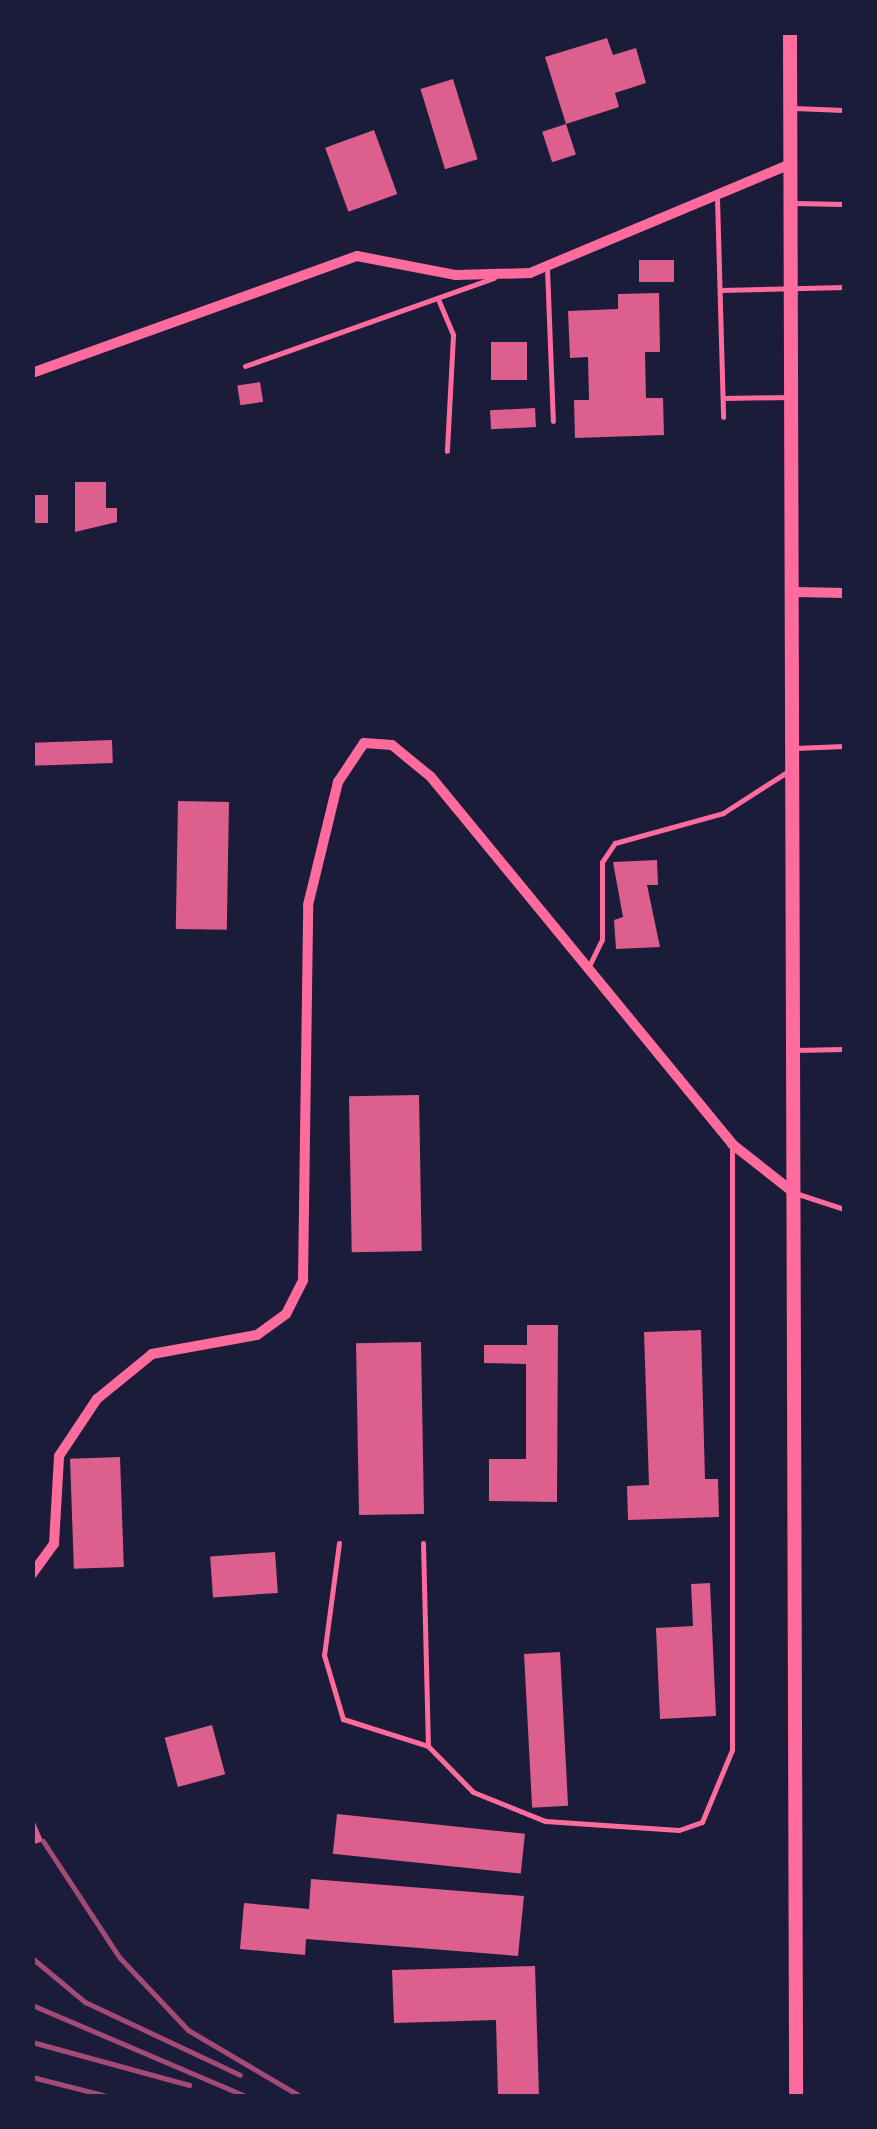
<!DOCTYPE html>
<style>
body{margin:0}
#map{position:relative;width:877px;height:2129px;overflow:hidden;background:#1b1b3a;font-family:Raleway,sans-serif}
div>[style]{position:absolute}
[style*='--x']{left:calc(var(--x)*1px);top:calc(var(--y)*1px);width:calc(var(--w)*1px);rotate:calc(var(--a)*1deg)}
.building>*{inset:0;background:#dd5f8e;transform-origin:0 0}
.service>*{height:5px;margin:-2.5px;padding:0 2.5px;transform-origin:2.5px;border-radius:2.5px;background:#ff6b9d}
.minor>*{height:10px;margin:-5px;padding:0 5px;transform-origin:5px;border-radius:5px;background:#ff6b9d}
.secondary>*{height:14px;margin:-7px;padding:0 7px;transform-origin:7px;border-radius:7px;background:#ff6b9d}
.rail>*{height:5px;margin:-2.5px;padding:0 2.5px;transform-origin:2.5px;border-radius:2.5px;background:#a44b75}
span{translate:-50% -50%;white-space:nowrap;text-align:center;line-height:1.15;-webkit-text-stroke:9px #1b1b3a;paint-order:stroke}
.frame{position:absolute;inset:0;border:35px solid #1b1b3a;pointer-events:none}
</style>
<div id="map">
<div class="building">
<i style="clip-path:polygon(607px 38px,613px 55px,636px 48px,646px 83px,615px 93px,619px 107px,566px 124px,545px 57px)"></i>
<i style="left:453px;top:79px;width:84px;height:34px;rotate:73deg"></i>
<i style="left:566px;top:124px;width:32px;height:25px;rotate:72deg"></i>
<i style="left:374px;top:130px;width:68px;height:52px;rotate:70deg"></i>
<i style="left:639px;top:260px;width:35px;height:22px"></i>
<i style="clip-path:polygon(659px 293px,660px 352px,645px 352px,646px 398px,663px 398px,664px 435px,575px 438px,574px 400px,589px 400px,588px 357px,570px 358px,568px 311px,618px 309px,618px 294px)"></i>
<i style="left:491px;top:342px;width:36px;height:38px"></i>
<i style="left:260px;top:382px;width:20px;height:23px;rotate:81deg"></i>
<i style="left:535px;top:408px;width:19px;height:45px;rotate:87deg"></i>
<i style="clip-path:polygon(75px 482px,106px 482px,106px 508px,117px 508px,117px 522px,75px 532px)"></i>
<i style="left:32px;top:495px;width:16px;height:28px"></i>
<i style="left:112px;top:740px;width:23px;height:80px;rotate:88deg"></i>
<i style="left:178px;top:801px;width:51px;height:128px;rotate:1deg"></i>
<i style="clip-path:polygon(657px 860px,658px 885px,647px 885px,660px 947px,616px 949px,614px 920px,623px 917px,613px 862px)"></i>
<i style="left:419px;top:1095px;width:156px;height:70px;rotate:89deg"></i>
<i style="clip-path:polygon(527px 1325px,558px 1325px,557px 1502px,489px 1501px,489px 1459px,526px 1459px,526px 1364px,484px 1363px,484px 1345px,527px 1345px)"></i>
<i style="clip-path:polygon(701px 1330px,705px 1479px,718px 1479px,719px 1517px,628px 1520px,627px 1486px,649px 1485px,644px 1332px)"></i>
<i style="left:421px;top:1342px;width:172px;height:65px;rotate:89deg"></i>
<i style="left:120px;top:1457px;width:110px;height:50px;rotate:88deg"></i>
<i style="left:275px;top:1552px;width:41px;height:65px;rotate:86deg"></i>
<i style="clip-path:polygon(710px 1583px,716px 1716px,660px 1719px,656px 1628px,693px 1626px,691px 1584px)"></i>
<i style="left:560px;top:1652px;width:154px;height:36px;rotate:87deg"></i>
<i style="left:212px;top:1725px;width:51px;height:49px;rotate:75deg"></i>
<i style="left:337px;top:1814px;width:189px;height:40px;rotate:6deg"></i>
<i style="clip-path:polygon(32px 1815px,43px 1841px,32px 1845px)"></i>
<i style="clip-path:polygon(311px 1879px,524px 1896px,518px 1956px,306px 1939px,305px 1955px,240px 1949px,244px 1903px,309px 1909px)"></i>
<i style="clip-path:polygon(535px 1966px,539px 2096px,498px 2096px,496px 2020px,394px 2023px,392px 1970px)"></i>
</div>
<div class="service">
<i style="--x:793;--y:108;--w:51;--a:2.2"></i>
<i style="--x:717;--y:198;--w:219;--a:88.4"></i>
<i style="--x:793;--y:203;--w:51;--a:1.1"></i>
<i style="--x:547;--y:268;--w:153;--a:87.8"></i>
<i style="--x:720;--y:290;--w:124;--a:-1.4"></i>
<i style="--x:438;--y:299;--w:39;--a:67"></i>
<i style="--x:453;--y:335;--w:116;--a:93"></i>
<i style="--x:245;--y:366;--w:264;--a:-19.5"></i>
<i style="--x:723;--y:398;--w:67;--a:-0.9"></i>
<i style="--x:795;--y:748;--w:49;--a:-2.3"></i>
<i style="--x:589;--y:966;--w:30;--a:-64"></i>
<i style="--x:602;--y:939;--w:77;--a:-90"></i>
<i style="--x:602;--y:862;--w:23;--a:-56"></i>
<i style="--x:615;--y:843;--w:112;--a:-15.5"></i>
<i style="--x:723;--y:813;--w:80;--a:-32.7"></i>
<i style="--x:795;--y:1050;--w:49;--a:-1.2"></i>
<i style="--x:795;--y:1193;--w:52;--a:18.1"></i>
<i style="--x:339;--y:1543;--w:113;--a:97.6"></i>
<i style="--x:324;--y:1655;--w:67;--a:73.5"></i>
<i style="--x:343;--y:1719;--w:89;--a:17.6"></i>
<i style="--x:428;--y:1746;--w:64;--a:45.6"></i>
<i style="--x:473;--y:1792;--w:78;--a:21.9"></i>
<i style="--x:545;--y:1821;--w:134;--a:3.8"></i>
<i style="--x:679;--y:1830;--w:24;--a:-19"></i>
<i style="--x:702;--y:1822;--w:78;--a:-67.4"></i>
<i style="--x:732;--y:1750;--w:603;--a:-90"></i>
<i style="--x:423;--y:1543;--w:203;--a:88.6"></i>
</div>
<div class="minor">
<i style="--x:32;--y:373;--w:345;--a:-19.8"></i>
<i style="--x:357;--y:256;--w:101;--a:10.9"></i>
<i style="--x:456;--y:275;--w:74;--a:-1.5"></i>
<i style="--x:530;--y:273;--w:283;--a:-22.7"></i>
<i style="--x:795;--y:592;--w:49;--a:1.2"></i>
<i style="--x:32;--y:1574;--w:37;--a:-54"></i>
<i style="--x:54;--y:1544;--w:88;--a:-86.7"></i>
<i style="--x:59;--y:1456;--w:69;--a:-56.3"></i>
<i style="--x:97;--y:1399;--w:71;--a:-39.3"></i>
<i style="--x:152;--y:1354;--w:107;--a:-10.3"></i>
<i style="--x:257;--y:1335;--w:36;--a:-36"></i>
<i style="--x:286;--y:1314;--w:38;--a:-63"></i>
<i style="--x:303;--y:1280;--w:375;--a:-89.2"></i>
<i style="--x:308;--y:905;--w:127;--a:-76.3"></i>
<i style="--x:338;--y:782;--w:47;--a:-56.3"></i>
<i style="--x:364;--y:743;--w:28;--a:4"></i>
<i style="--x:392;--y:745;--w:50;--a:39.4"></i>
<i style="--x:431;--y:777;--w:475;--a:50.6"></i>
<i style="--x:732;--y:1144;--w:78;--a:38.2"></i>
</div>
<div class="secondary">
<i style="--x:790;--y:32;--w:2064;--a:89.83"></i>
</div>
<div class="rail">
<i style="--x:43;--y:1841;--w:140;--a:56.7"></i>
<i style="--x:120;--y:1958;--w:99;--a:46.6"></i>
<i style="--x:188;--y:2030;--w:130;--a:30.5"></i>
<i style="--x:32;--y:1958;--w:69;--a:39.7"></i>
<i style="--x:85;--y:2002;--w:171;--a:25.2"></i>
<i style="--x:32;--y:2005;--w:232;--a:23.1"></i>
<i style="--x:32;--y:2042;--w:163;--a:15.3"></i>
<i style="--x:32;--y:2077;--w:77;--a:14.2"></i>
</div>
<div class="frame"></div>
</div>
